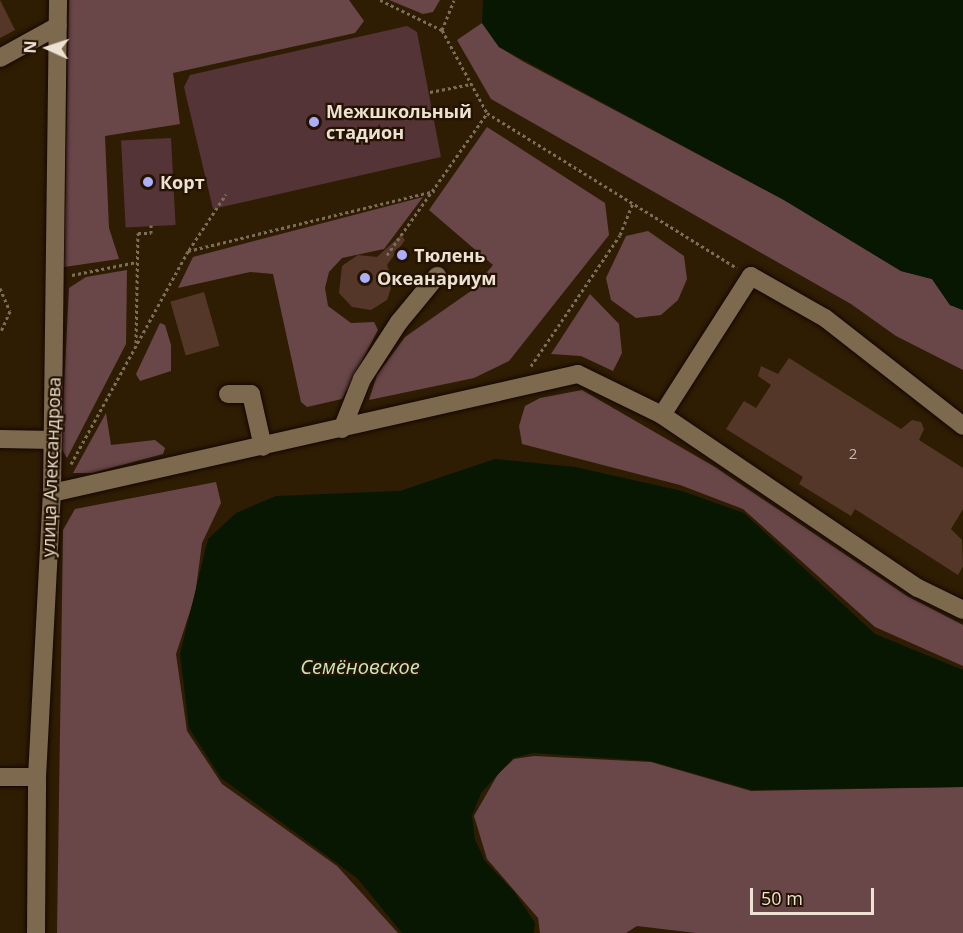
<!DOCTYPE html>
<meta charset="utf-8">
<style>
body{margin:0}
#map{position:relative;width:963px;height:933px;overflow:hidden;background:#2e1d03;font-family:"Open Sans",sans-serif}
div>[style]{position:absolute}
[style*='--x']{left:calc(var(--x)*1px);top:calc(var(--y)*1px);width:calc(var(--w)*1px);rotate:calc(var(--a)*1deg)}
.green>*{inset:0;background:#543437;transform-origin:0 0}
.forest>*{inset:0;background:#694749}
.water>*{inset:0;background:#071702}
.building>*{inset:0;background:#55372a;transform-origin:0 0}
.path>*{height:3px;margin-top:-1.5px;transform-origin:0;background:repeating-linear-gradient(90deg,#7d6e59 0 3px,transparent 0 6px)}
.roads{filter:drop-shadow(0 0 2px #150600) drop-shadow(0 0 2px #150600)}
.minor>*{height:18px;margin:-9px;padding:0 9px;transform-origin:9px;border-radius:9px;background:#7d694e}
.dots>*{width:16px;height:16px;translate:-50% -50%;box-sizing:border-box;border:3px solid #241300;border-radius:50%}
span{translate:-50% -50%;white-space:nowrap;text-align:center;line-height:1.15;-webkit-text-stroke:4.5px #241300;paint-order:stroke}
.number-label{font-size:15px;color:#c6b6a8}
.number-label span{-webkit-text-stroke-width:0}
.poi-label{font-size:18px;color:#ece1d2;font-weight:700}
.left{translate:0 -50%;text-align:left}
.street-label{font-size:18px;color:#ece1d2}
.water-label{font-size:20px;color:#c7ebb8;font-style:italic}
.north{position:absolute;left:18px;top:18px;width:60px;height:60px;-webkit-text-stroke:4px #241300;paint-order:stroke;rotate:273deg;font-size:16px;font-weight:700;line-height:24px;text-align:center;color:#ece1d2}
.north::after{content:'';display:block;margin:auto;width:21px;height:27px;background:#ece1d2;clip-path:polygon(50% 0,100% 100%,50% 72%,0 100%)}
.scale{position:absolute;left:750px;top:888px;width:124px;height:27px;box-sizing:border-box;border:3px solid #ece1d2;border-top:0;padding-left:8px;font-size:18px;line-height:21px;white-space:nowrap;color:#ece1d2;-webkit-text-stroke:4px #241300;paint-order:stroke}
</style>
<div id="map">
<div class="green">
<i style="clip-path:polygon(407px 26px,417px 32px,441px 157px,213px 209px,184px 87px,190px 75px)"></i>
<i style="left:171px;top:138px;width:87px;height:50px;rotate:87deg"></i>
</div>
<div class="forest">
<i style="clip-path:polygon(69px 0,349px 0,364px 21px,355px 33px,173px 73px,180px 124px,105px 136px,109px 228px,119px 259px,64px 267px)"></i>
<i style="clip-path:polygon(389px 0,440px 0,433px 12px,423px 14px)"></i>
<i style="clip-path:polygon(482px 23px,499px 47px,524px 62px,784px 200px,901px 271px,932px 279px,950px 305px,963px 310px,963px 370px,896px 336px,851px 304px,491px 99px,457px 40px)"></i>
<i style="clip-path:polygon(487px 127px,605px 203px,609px 235px,509px 361px,474px 378px,369px 400px,377px 375px,405px 337px,471px 291px,493px 265px,429px 210px)"></i>
<i style="clip-path:polygon(423px 197px,384px 249px,342px 258px,329px 272px,325px 288px,328px 306px,351px 323px,374px 322px,378px 330px,342px 399px,307px 407px,301px 402px,273px 274px,250px 272px,178px 288px,193px 257px)"></i>
<i style="clip-path:polygon(648px 231px,684px 256px,687px 279px,678px 300px,661px 315px,636px 318px,611px 300px,606px 278px,626px 236px)"></i>
<i style="clip-path:polygon(127px 270px,126px 344px,67px 458px,61px 448px,69px 288px,86px 277px)"></i>
<i style="clip-path:polygon(590px 294px,619px 324px,622px 353px,613px 371px,581px 356px,551px 354px)"></i>
<i style="clip-path:polygon(160px 323px,165px 325px,171px 345px,171px 371px,140px 381px,136px 374px)"></i>
<i style="clip-path:polygon(582px 390px,715px 467px,907px 596px,963px 625px,963px 666px,875px 627px,743px 509px,680px 485px,522px 444px,519px 426px,525px 406px,540px 398px)"></i>
<i style="clip-path:polygon(106px 413px,111px 445px,155px 440px,165px 448px,163px 454px,92px 473px,73px 473px)"></i>
<i style="clip-path:polygon(216px 482px,221px 503px,202px 543px,195px 596px,176px 654px,187px 731px,222px 784px,337px 866px,398px 933px,57px 933px,63px 530px,75px 509px)"></i>
<i style="clip-path:polygon(534px 756px,651px 762px,751px 791px,963px 787px,963px 933px,696px 933px,637px 926px,626px 933px,540px 933px,538px 918px,487px 859px,474px 816px,498px 774px,514px 759px)"></i>
</div>
<div class="water">
<i style="clip-path:polygon(483px 0,963px 0,963px 310px,950px 305px,932px 279px,901px 271px,784px 200px,499px 47px,482px 23px)"></i>
<i style="clip-path:polygon(495px 459px,575px 467px,682px 491px,744px 513px,875px 634px,963px 670px,963px 787px,752px 790px,650px 761px,533px 753px,513px 758px,481px 793px,472px 816px,475px 840px,485px 861px,515px 893px,535px 923px,534px 933px,402px 933px,357px 878px,221px 778px,189px 728px,180px 654px,208px 539px,236px 513px,276px 496px,400px 491px)"></i>
</div>
<div class="building">
<i style="clip-path:polygon(0 0,15px 30px,0 38px)"></i>
<i style="clip-path:polygon(401px 235px,405px 240px,387px 265px,393px 282px,387px 300px,371px 310px,352px 307px,339px 293px,342px 266px,358px 255px,377px 257px)"></i>
<i style="left:204px;top:292px;width:56px;height:35px;rotate:74deg"></i>
<i style="clip-path:polygon(789px 358px,901px 429px,912px 420px,921px 422px,924px 429px,919px 440px,963px 468px,963px 509px,951px 529px,962px 540px,963px 566px,958px 575px,855px 509px,851px 516px,799px 484px,803px 477px,726px 429px,744px 401px,756px 408px,771px 385px,758px 376px,761px 366px,778px 374px)"></i>
</div>
<div class="path">
<i style="--x:380;--y:0;--w:69;--a:25.8"></i>
<i style="--x:442;--y:30;--w:94;--a:61.5"></i>
<i style="--x:487;--y:113;--w:294;--a:31.8"></i>
<i style="--x:442;--y:30;--w:32;--a:-68"></i>
<i style="--x:430;--y:92;--w:42;--a:-11"></i>
<i style="--x:189;--y:250;--w:67;--a:-56.5"></i>
<i style="--x:387;--y:255;--w:174;--a:-54.8"></i>
<i style="--x:72;--y:275;--w:66;--a:-11.3"></i>
<i style="--x:0;--y:288;--w:25;--a:67"></i>
<i style="--x:10;--y:311;--w:24;--a:114"></i>
<i style="--x:136;--y:343;--w:110;--a:-89"></i>
<i style="--x:138;--y:233;--w:13;--a:0"></i>
<i style="--x:151;--y:233;--w:8;--a:-90"></i>
<i style="--x:531;--y:366;--w:158;--a:-55.8"></i>
<i style="--x:620;--y:235;--w:35;--a:-68"></i>
<i style="--x:71;--y:464;--w:243;--a:-61.2"></i>
<i style="--x:188;--y:251;--w:254;--a:-13.7"></i>
</div>
<div class="roads">
<div class="minor">
<i style="--x:0;--y:58;--w:66;--a:-28.9"></i>
<i style="--x:228;--y:394;--w:23;--a:0"></i>
<i style="--x:251;--y:394;--w:54;--a:77.2"></i>
<i style="--x:662;--y:415;--w:165;--a:-57.4"></i>
<i style="--x:751;--y:276;--w:85;--a:29.6"></i>
<i style="--x:825;--y:318;--w:175;--a:38"></i>
<i style="--x:342;--y:429;--w:54;--a:-68.2"></i>
<i style="--x:362;--y:379;--w:68;--a:-57"></i>
<i style="--x:399;--y:322;--w:60;--a:-50.4"></i>
<i style="--x:0;--y:439;--w:53;--a:1.1"></i>
<i style="--x:52;--y:493;--w:539;--a:-12.75"></i>
<i style="--x:578;--y:374;--w:93;--a:26"></i>
<i style="--x:662;--y:415;--w:309;--a:34.1"></i>
<i style="--x:918;--y:588;--w:50;--a:26.1"></i>
<i style="--x:0;--y:777;--w:37;--a:0"></i>
<i style="--x:36;--y:933;--w:156;--a:-89.6"></i>
<i style="--x:37;--y:777;--w:284;--a:-87"></i>
<i style="--x:52;--y:493;--w:493;--a:-89.3"></i>
</div>
</div>
<div class="dots">
<i style="left:314px;top:122px;background:#acaffb"></i>
<i style="left:148px;top:182px;background:#acaffb"></i>
<i style="left:402px;top:255px;background:#acaffb"></i>
<i style="left:365px;top:278px;background:#acaffb"></i>
</div>
<div class="number-label">
<span style="left:853px;top:454px">2</span>
</div>
<div class="poi-label">
<span class="left" style="left:326px;top:122px">Межшкольный<br>стадион</span>
<span class="left" style="left:160px;top:182px">Корт</span>
<span class="left" style="left:414px;top:255px">Тюлень</span>
<span class="left" style="left:377px;top:278px">Океанариум</span>
</div>
<div class="street-label">
<span style="left:51px;top:467px;rotate:-88deg">улица Александрова</span>
</div>
<div class="water-label">
<span style="left:360px;top:666px">Семёновское</span>
</div>
<div class="north">N</div>
<div class="scale">50 m</div>
</div>
